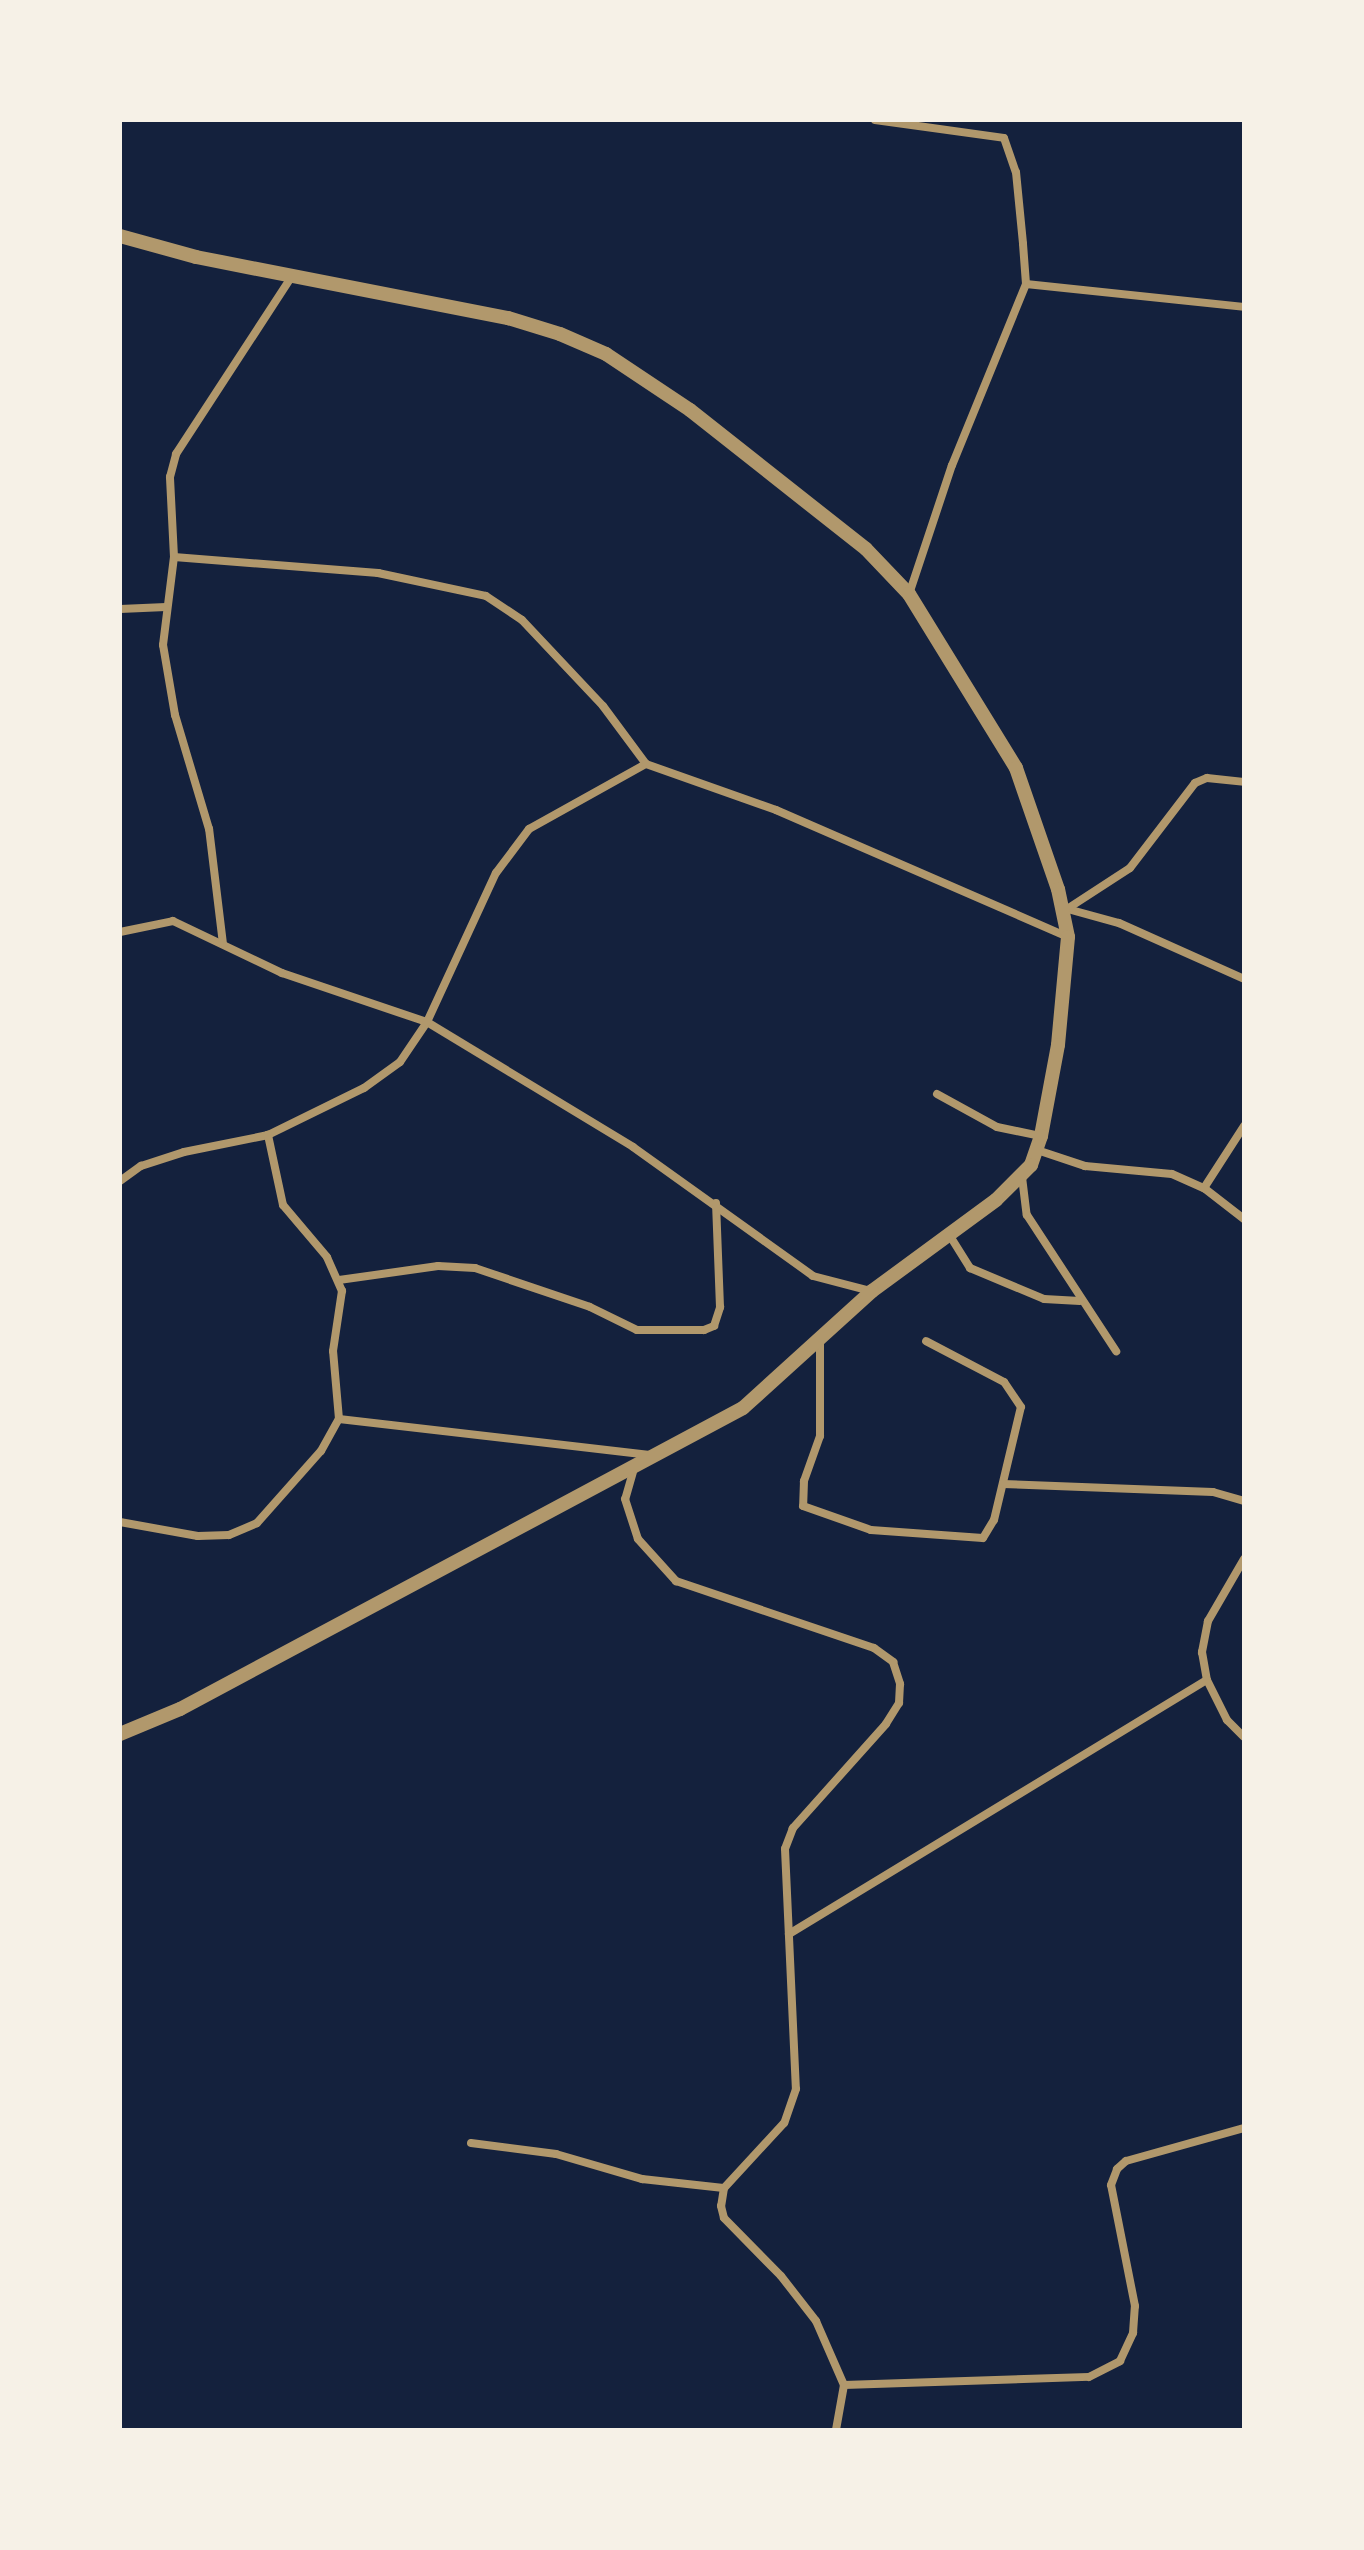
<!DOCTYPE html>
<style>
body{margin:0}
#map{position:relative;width:1364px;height:2550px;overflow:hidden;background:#14213d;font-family:Ubuntu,sans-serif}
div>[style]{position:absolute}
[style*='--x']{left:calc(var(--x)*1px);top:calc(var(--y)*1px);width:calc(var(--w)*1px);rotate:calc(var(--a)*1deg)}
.minor>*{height:8px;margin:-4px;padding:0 4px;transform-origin:4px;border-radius:4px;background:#b1986c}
.tertiary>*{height:14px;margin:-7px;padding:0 7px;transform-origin:7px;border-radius:7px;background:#b1986c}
span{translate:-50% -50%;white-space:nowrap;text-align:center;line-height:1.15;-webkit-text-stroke:7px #f6f1e7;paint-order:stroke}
.frame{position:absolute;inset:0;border:122px solid #f6f1e7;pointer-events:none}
</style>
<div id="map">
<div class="minor">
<i style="--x:875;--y:120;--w:130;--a:7.9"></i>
<i style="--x:1004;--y:138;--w:36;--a:71"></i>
<i style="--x:1016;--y:172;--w:72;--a:84.4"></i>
<i style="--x:1023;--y:244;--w:40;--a:85.7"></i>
<i style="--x:1026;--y:284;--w:196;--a:112.2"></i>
<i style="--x:952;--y:465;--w:136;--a:108.4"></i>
<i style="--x:1026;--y:284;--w:219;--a:6"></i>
<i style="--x:174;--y:557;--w:205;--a:4.5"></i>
<i style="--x:378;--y:573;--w:110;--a:12"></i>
<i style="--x:486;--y:596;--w:43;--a:33.7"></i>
<i style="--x:522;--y:620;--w:118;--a:46.7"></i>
<i style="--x:603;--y:706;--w:72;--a:53.4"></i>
<i style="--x:120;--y:609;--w:46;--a:-2.5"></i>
<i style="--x:1064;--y:908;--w:57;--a:15.3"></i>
<i style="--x:1119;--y:923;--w:137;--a:24.1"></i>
<i style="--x:1067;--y:909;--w:75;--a:-33.1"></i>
<i style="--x:1130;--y:868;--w:107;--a:-52.6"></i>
<i style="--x:1195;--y:783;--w:13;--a:-23"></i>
<i style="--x:1207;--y:778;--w:37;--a:6"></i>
<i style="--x:120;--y:932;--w:54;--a:-11.7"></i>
<i style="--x:173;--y:921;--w:121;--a:25.5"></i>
<i style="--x:282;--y:973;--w:153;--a:18.7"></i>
<i style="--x:427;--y:1022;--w:241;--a:31.2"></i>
<i style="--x:633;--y:1147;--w:221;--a:35.6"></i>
<i style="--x:813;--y:1276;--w:60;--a:14.5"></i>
<i style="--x:223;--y:944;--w:116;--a:-96.9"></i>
<i style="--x:209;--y:829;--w:119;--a:-106.6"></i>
<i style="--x:175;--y:715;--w:71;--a:-99.7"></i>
<i style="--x:163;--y:645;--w:89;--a:-82.9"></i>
<i style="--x:174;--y:557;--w:80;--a:-92.9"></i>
<i style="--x:170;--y:477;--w:24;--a:-75"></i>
<i style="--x:176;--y:454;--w:212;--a:-56.9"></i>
<i style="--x:937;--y:1094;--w:68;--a:28.8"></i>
<i style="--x:997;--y:1127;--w:45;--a:11.6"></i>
<i style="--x:1037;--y:1150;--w:51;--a:18.4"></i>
<i style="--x:1085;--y:1166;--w:87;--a:5.3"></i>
<i style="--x:1172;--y:1174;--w:35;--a:24"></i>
<i style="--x:1204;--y:1188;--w:51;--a:37.8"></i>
<i style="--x:1022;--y:1177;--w:38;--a:83"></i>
<i style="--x:1027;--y:1215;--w:163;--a:56.8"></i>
<i style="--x:120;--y:1181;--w:26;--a:-36"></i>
<i style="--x:141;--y:1166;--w:45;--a:-18"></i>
<i style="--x:184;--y:1152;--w:86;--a:-11.4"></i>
<i style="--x:268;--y:1135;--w:107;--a:-26.1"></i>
<i style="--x:364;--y:1088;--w:44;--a:-35.8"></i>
<i style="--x:400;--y:1062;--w:48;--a:-56"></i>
<i style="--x:427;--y:1022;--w:164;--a:-65.2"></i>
<i style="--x:496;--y:873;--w:55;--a:-53.1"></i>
<i style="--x:529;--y:829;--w:134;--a:-29.1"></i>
<i style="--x:646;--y:764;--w:138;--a:19.5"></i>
<i style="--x:776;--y:810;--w:318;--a:23.5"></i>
<i style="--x:1204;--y:1188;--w:74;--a:-57.2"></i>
<i style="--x:950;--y:1236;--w:38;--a:58"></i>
<i style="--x:970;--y:1268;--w:80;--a:22.7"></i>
<i style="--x:1044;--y:1299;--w:36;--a:3"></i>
<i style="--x:339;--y:1280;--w:100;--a:-8"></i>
<i style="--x:438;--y:1266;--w:37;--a:3"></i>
<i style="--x:475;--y:1268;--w:121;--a:18.7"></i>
<i style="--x:590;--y:1307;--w:52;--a:26.1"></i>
<i style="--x:637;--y:1330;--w:67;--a:0"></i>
<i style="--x:704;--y:1330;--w:11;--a:-22"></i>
<i style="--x:714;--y:1326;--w:20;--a:-72"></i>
<i style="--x:720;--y:1307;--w:104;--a:-92.2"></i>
<i style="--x:820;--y:1339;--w:97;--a:90"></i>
<i style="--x:820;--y:1436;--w:48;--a:109.6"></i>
<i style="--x:804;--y:1481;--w:25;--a:92"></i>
<i style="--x:803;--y:1506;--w:72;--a:19.4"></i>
<i style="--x:871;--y:1530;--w:112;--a:4.1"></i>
<i style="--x:983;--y:1538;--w:21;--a:-59"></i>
<i style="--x:994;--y:1520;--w:116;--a:-76.6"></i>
<i style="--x:1021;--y:1407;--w:30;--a:-124"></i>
<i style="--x:1004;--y:1382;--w:88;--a:-152.3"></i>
<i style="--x:339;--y:1419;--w:315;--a:6.6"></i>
<i style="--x:635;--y:1465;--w:35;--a:106"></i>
<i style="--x:625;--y:1499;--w:42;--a:72"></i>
<i style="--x:638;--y:1539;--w:57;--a:47.9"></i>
<i style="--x:676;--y:1581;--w:209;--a:18.7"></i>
<i style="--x:874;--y:1648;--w:24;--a:36"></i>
<i style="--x:893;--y:1662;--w:23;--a:72"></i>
<i style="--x:900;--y:1684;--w:19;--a:93"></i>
<i style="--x:899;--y:1703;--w:25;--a:122"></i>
<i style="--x:886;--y:1724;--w:140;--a:131.8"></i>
<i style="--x:793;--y:1828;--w:22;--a:111"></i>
<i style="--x:785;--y:1849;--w:240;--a:87.4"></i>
<i style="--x:796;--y:2089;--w:36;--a:109"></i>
<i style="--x:784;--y:2123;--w:88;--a:132.7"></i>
<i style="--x:724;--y:2188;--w:18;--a:99"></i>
<i style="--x:721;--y:2206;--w:12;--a:76"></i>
<i style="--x:724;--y:2218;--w:81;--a:45.5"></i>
<i style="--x:781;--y:2276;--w:57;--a:52.1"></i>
<i style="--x:816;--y:2321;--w:70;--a:66.4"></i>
<i style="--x:844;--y:2385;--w:46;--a:100.1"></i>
<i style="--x:1003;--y:1484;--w:210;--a:2.2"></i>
<i style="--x:1213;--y:1492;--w:32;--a:16"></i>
<i style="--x:120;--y:1522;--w:79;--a:10.2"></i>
<i style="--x:198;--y:1536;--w:31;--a:-2"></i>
<i style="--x:229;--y:1535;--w:30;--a:-23"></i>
<i style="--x:257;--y:1523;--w:96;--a:-48.4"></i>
<i style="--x:321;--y:1451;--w:37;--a:-61"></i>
<i style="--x:339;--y:1419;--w:68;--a:-95"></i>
<i style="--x:333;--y:1351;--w:61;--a:-81.5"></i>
<i style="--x:342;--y:1291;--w:37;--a:-114"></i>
<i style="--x:327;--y:1257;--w:68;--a:-130.2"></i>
<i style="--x:283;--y:1205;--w:72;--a:-102.1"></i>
<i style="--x:1244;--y:1559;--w:72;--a:120.1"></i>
<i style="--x:1208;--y:1621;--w:32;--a:101"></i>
<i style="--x:1202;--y:1652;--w:28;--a:80"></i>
<i style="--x:1207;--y:1680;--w:45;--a:63.4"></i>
<i style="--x:1227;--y:1720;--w:24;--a:45"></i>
<i style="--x:789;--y:1934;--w:489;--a:-31.3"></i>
<i style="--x:471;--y:2143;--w:86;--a:7.4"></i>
<i style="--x:556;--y:2154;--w:90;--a:16.2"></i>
<i style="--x:642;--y:2179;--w:82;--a:6.3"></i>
<i style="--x:844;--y:2385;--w:245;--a:-1.9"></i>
<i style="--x:1089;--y:2377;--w:35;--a:-27"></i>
<i style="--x:1120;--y:2361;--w:31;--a:-65"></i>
<i style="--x:1133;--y:2333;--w:27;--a:-86"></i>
<i style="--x:1135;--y:2306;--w:123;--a:-101.2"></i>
<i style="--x:1111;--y:2185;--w:17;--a:-69"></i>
<i style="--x:1117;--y:2169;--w:12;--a:-42"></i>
<i style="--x:1126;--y:2161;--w:123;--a:-15.6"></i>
</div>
<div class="tertiary">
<i style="--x:120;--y:236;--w:79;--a:15.4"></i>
<i style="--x:196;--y:257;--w:318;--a:11.1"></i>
<i style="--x:508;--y:318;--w:54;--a:17.1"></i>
<i style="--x:560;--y:334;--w:50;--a:23.5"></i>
<i style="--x:606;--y:354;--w:101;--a:33.7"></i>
<i style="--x:690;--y:410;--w:224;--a:38.3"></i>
<i style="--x:866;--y:549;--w:62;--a:46.3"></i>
<i style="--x:909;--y:594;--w:204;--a:58.4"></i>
<i style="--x:1016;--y:768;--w:128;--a:70.9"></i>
<i style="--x:1058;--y:889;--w:49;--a:78.2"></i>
<i style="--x:1068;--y:937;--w:108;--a:95.3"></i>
<i style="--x:1058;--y:1045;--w:93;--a:100.6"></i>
<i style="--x:1041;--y:1136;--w:31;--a:109"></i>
<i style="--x:1031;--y:1165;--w:49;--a:135"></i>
<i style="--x:996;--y:1200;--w:154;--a:143.7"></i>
<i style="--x:872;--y:1291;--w:174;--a:137.8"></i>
<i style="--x:743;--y:1408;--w:638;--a:151.87"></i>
<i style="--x:180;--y:1709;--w:65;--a:157.4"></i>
</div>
<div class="frame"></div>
</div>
